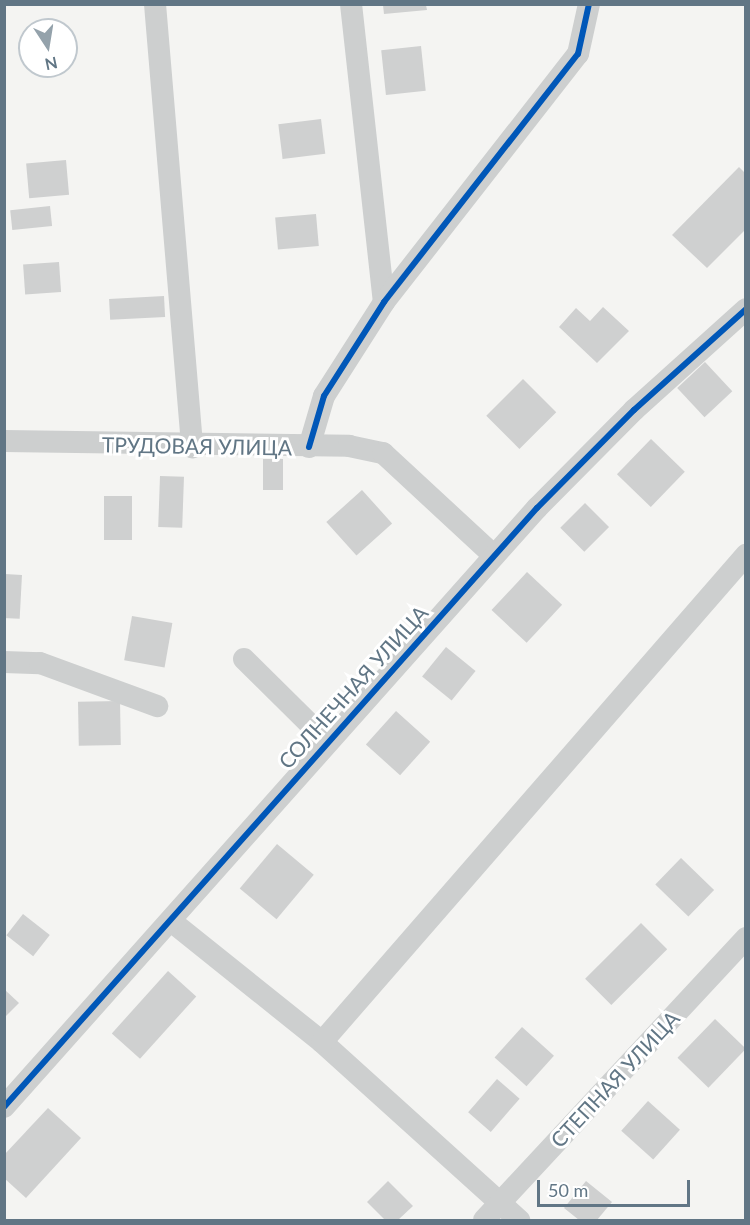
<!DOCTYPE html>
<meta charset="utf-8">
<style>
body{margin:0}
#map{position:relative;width:750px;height:1225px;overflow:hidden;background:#f4f4f2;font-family:Lato,sans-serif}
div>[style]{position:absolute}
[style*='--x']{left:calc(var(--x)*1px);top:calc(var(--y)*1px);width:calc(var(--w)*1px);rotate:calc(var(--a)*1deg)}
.building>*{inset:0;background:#cfd0d0;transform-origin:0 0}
.minor>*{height:22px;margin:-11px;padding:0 11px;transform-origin:11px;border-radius:11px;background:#cdcfcf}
.cycleway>*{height:6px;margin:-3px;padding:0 3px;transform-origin:3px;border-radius:3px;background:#0057b8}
span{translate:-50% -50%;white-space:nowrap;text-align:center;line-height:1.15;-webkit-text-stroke:6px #fff;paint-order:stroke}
.street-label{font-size:21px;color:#617685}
.frame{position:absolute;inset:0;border:6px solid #617685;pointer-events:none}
.north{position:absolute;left:18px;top:18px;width:60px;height:60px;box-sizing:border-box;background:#fff;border:2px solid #c0c8ce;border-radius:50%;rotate:168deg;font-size:16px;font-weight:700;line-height:24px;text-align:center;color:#617685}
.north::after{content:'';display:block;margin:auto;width:21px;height:27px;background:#94a2ab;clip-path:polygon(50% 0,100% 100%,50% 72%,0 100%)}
.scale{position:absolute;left:537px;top:1180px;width:153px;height:27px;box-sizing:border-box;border:3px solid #617685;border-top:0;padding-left:8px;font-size:18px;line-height:21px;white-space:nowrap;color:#617685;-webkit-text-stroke:4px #fff;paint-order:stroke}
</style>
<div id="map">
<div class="building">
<i style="clip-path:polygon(383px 5px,426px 5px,427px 10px,384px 14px)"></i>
<i style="left:421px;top:46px;width:45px;height:40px;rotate:84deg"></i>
<i style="left:321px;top:119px;width:35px;height:43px;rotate:83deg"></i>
<i style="left:66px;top:160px;width:35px;height:40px;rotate:85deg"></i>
<i style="clip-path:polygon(739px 167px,746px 174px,746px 229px,707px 268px,672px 235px)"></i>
<i style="left:50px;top:206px;width:20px;height:40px;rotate:84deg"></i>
<i style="left:316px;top:214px;width:32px;height:41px;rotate:85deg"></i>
<i style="left:59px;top:262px;width:30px;height:36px;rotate:86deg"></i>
<i style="left:164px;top:296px;width:21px;height:55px;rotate:87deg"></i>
<i style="clip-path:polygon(603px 307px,629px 331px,597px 363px,559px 327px,576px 308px,590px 321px)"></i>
<i style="left:705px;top:362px;width:40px;height:38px;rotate:47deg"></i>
<i style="left:523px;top:379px;width:47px;height:52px;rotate:45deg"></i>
<i style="left:651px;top:439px;width:47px;height:49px;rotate:44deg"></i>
<i style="left:263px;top:459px;width:20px;height:31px"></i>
<i style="left:160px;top:476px;width:24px;height:51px;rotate:2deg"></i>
<i style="left:362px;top:490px;width:45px;height:48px;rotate:48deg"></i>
<i style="left:104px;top:496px;width:28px;height:44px"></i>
<i style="left:585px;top:503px;width:34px;height:35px;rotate:45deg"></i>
<i style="left:527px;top:572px;width:48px;height:52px;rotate:43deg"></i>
<i style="left:5px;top:574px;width:17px;height:44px;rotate:3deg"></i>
<i style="left:132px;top:616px;width:41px;height:45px;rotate:10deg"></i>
<i style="left:446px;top:647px;width:38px;height:38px;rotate:39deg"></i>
<i style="left:120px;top:701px;width:44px;height:42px;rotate:89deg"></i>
<i style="left:396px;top:711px;width:46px;height:45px;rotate:42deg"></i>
<i style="left:277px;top:844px;width:48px;height:58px;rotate:40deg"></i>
<i style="left:681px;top:858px;width:46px;height:37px;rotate:44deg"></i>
<i style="left:23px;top:914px;width:34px;height:27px;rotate:38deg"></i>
<i style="left:641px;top:923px;width:37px;height:79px;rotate:45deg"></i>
<i style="left:168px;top:971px;width:38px;height:84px;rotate:42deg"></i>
<i style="clip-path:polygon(4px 989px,19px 1003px,4px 1018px)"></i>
<i style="left:715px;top:1019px;width:43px;height:54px;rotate:44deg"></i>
<i style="left:522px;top:1027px;width:43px;height:41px;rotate:42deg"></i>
<i style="left:497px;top:1079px;width:30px;height:44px;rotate:41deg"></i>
<i style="left:648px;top:1101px;width:43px;height:40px;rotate:42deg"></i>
<i style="clip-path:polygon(48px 1108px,81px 1138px,26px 1198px,4px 1178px,4px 1155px)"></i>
<i style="clip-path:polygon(388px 1181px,413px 1206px,398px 1220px,385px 1220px,367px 1202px)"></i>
<i style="clip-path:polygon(586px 1181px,612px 1202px,597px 1220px,579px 1220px,564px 1208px)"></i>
</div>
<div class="minor">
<i style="--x:155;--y:4;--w:445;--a:85.2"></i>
<i style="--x:351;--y:4;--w:300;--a:83.7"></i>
<i style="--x:4;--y:441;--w:345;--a:0.8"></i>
<i style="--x:349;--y:446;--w:35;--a:12"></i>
<i style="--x:383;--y:453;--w:150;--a:42.8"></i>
<i style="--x:309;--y:447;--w:53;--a:-73.6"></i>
<i style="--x:324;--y:396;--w:112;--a:-57.4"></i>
<i style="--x:384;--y:302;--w:315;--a:-52"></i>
<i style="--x:578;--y:54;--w:51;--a:-77.6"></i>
<i style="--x:244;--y:659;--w:117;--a:44.7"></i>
<i style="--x:4;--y:662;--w:36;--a:2"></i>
<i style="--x:40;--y:663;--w:125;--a:20.2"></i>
<i style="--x:171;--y:921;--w:193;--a:38.7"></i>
<i style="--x:322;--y:1042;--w:266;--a:42.1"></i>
<i style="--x:322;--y:1042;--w:646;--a:-48.96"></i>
<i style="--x:4;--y:1107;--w:802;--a:-48.34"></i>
<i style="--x:537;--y:508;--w:138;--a:-45.3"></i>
<i style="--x:634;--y:410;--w:151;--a:-42"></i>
<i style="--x:484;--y:1220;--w:385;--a:-47.1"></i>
</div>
<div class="cycleway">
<i style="--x:309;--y:447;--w:53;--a:-73.6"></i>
<i style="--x:324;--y:396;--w:112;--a:-57.4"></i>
<i style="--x:384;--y:302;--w:315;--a:-52"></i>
<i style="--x:578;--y:54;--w:51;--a:-77.6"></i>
<i style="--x:4;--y:1107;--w:802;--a:-48.34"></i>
<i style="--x:537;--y:508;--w:138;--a:-45.3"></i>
<i style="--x:634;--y:410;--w:151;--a:-42"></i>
</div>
<div class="street-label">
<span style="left:197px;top:446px;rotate:1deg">ТРУДОВАЯ УЛИЦА</span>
<span style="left:353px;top:687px;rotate:-48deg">СОЛНЕЧНАЯ УЛИЦА</span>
<span style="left:615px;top:1079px;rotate:-47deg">СТЕПНАЯ УЛИЦА</span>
</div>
<div class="frame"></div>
<div class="north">N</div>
<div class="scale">50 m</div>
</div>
